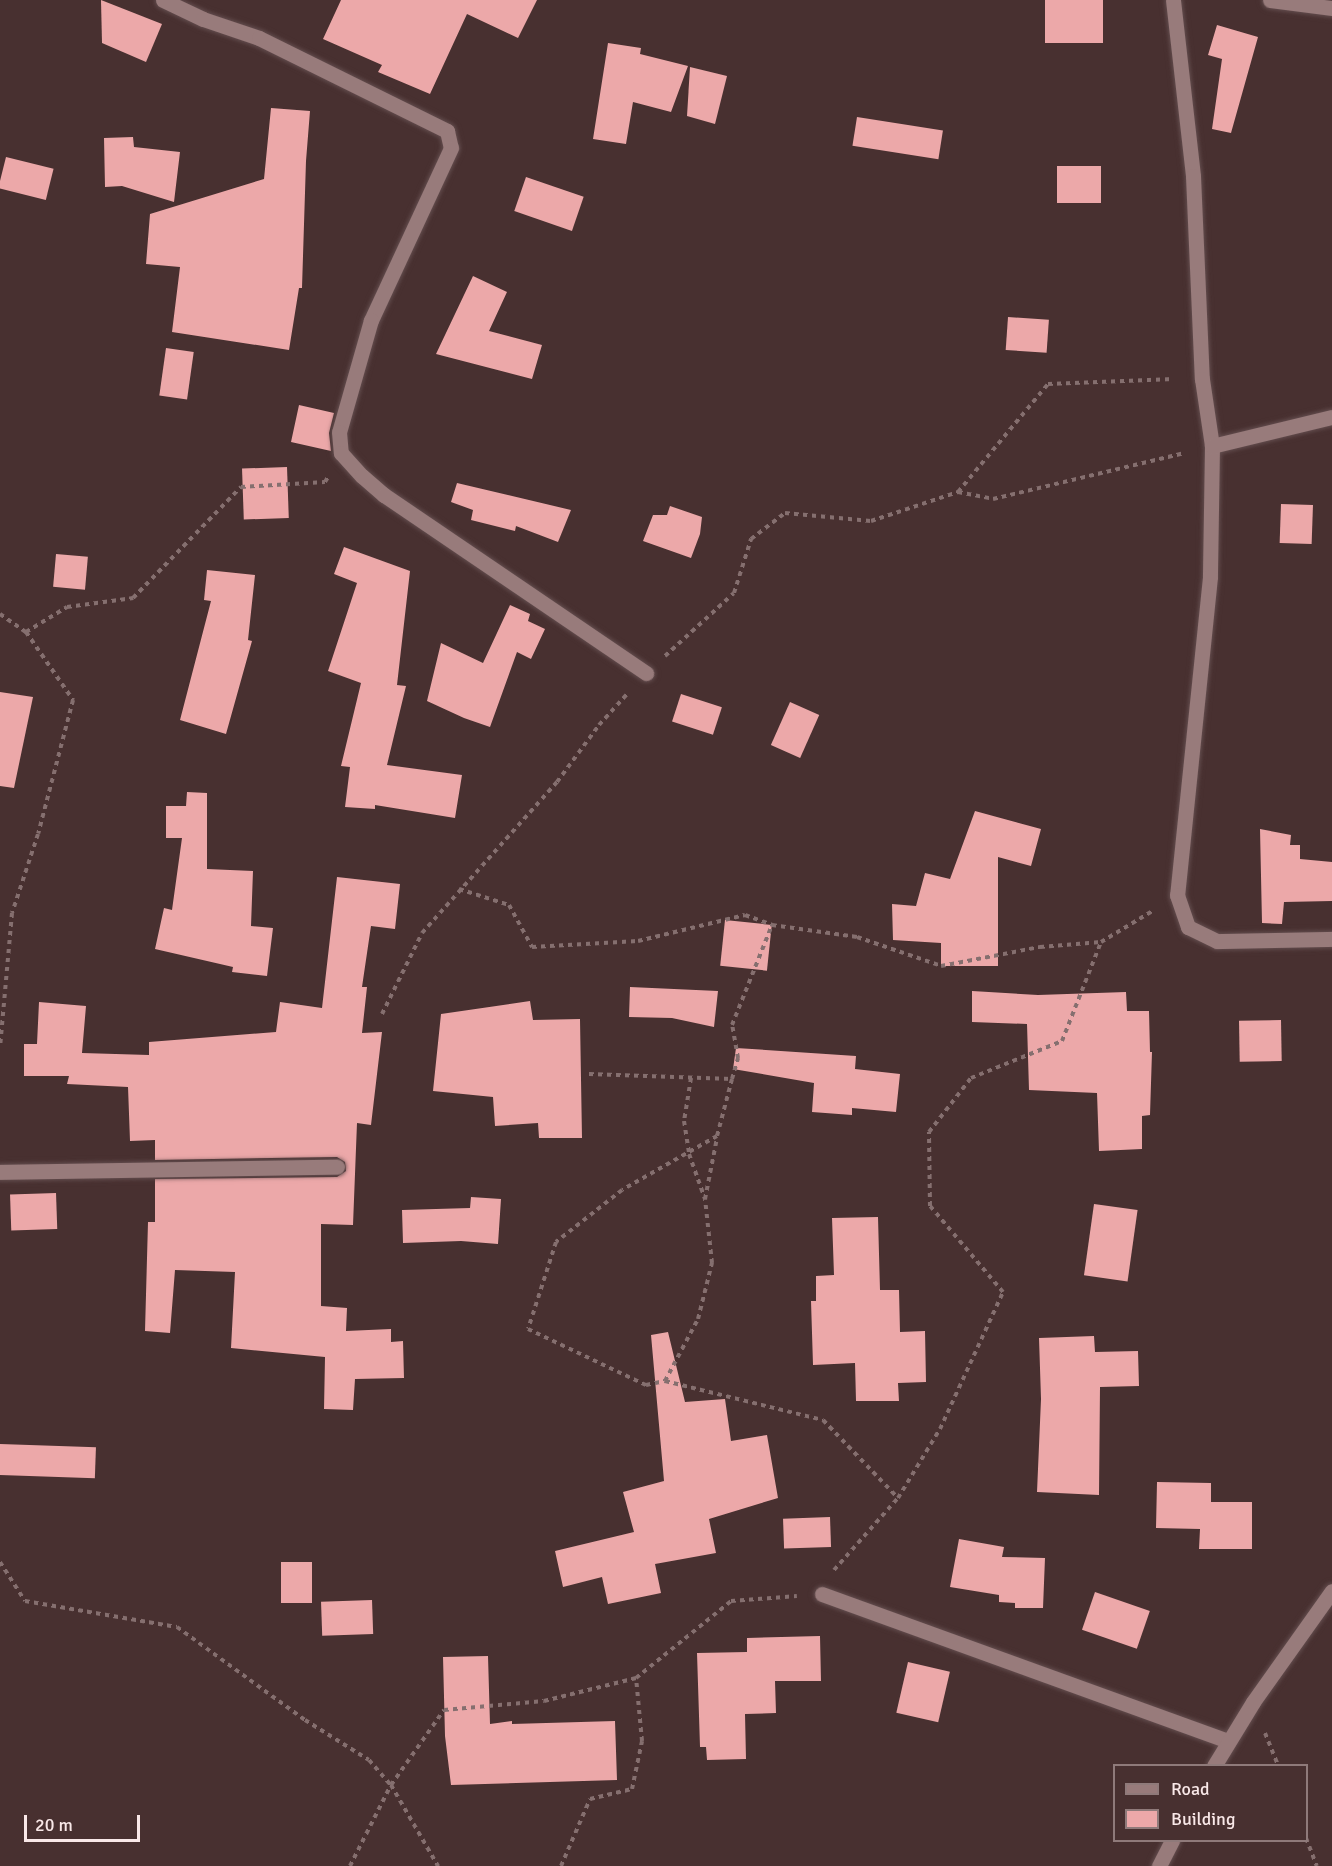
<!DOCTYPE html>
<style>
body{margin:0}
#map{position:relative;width:1332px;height:1866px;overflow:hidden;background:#483030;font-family:Signika,sans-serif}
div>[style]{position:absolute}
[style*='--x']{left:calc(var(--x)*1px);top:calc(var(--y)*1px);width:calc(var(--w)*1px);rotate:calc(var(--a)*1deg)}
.building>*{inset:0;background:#eca8a9;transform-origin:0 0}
.path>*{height:4px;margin-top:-2px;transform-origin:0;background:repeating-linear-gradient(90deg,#856f6f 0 4.5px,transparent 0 9px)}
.roads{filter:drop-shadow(0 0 2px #634d4e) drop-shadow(0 0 2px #634d4e)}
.minor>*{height:15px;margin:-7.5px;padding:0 7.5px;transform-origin:7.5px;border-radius:7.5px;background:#987b7b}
span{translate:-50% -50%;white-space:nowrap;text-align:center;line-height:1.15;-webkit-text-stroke:6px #483030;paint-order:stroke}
.legend{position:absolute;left:1113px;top:1764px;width:195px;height:78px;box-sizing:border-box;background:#483030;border:2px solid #8f7a7a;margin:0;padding:8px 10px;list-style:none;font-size:18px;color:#f9e8e8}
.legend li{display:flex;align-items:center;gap:12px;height:30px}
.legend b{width:30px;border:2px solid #8f7a7a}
.scale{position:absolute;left:24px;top:1815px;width:116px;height:27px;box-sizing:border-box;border:3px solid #f9e8e8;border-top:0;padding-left:8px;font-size:18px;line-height:21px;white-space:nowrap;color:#f9e8e8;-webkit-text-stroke:4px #483030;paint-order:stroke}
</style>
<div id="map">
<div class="building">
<i style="clip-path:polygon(101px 0,162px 24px,146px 62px,102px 43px)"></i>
<i style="clip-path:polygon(341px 0,537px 0,518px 38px,467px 14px,430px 94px,378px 72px,382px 65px,323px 39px)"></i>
<i style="left:1045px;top:0;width:58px;height:43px"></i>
<i style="clip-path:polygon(1217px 25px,1258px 37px,1231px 133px,1212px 129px,1222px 59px,1208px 55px)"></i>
<i style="clip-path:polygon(608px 43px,641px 48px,640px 54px,688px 66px,671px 112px,633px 102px,626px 144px,593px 139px)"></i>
<i style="clip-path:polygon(690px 67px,727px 76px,715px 124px,687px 116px)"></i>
<i style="clip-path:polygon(271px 108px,310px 111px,306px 161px,302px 288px,299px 288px,289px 350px,172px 332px,180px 267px,146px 264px,150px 214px,264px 179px)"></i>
<i style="left:857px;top:117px;width:87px;height:29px;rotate:9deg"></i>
<i style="clip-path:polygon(133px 137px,134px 147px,180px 152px,174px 202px,122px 186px,105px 187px,104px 138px)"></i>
<i style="left:6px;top:157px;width:49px;height:32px;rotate:14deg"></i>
<i style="left:1057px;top:166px;width:44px;height:37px"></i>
<i style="left:526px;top:177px;width:61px;height:36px;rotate:19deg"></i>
<i style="clip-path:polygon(473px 276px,507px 292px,489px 331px,542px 345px,532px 379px,436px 354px)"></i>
<i style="left:1008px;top:317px;width:41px;height:33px;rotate:4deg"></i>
<i style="left:166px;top:348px;width:28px;height:48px;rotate:8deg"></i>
<i style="clip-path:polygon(299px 405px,334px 413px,329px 433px,331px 451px,291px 442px)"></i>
<i style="left:287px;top:467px;width:51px;height:45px;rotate:88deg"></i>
<i style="clip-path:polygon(457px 483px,571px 510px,558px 542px,516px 526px,515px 531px,471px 520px,473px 510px,451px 502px)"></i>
<i style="left:1281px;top:504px;width:32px;height:39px;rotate:2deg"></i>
<i style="clip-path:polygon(670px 506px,702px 517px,700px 534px,691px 558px,643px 541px,653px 515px,667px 515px)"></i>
<i style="clip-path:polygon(344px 547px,410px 571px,397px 685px,406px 686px,387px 765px,462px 775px,455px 818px,375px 805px,375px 809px,345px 807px,350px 767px,341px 766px,361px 683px,328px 671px,357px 583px,334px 574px)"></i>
<i style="left:56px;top:554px;width:32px;height:33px;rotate:5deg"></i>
<i style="clip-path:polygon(207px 570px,255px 575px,248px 640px,252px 641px,226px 734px,180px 720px,211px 601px,204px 600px)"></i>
<i style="clip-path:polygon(510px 605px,530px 614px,528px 621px,545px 629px,531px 659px,517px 652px,490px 727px,464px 718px,427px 701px,441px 643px,483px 663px)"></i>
<i style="clip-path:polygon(0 692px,33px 697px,14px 788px,0 786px)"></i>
<i style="left:681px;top:694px;width:43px;height:29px;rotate:18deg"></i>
<i style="left:790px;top:702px;width:32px;height:47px;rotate:24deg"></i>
<i style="clip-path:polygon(187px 792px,207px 793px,207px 869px,253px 871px,251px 926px,273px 928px,267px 976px,232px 972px,233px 967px,155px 949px,164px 908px,172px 910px,182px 838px,166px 838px,166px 806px,186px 806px)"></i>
<i style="clip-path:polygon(975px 811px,1041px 829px,1031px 866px,998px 857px,998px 966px,941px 966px,941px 943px,893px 940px,892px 904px,916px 906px,925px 873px,950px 879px)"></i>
<i style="clip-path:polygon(1260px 829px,1291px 835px,1290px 845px,1300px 845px,1300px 859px,1332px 862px,1332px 901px,1284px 902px,1282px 924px,1262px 923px)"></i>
<i style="clip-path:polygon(337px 877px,400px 884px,395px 929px,371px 926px,362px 987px,367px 987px,362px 1033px,382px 1032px,371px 1125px,357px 1123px,353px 1225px,321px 1224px,321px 1306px,347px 1308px,346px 1331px,391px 1329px,391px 1342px,403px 1341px,404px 1378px,355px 1379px,353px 1410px,324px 1409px,325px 1357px,231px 1348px,235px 1272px,175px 1270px,170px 1333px,145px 1331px,148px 1222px,155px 1222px,155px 1179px,337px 1177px,346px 1171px,345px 1162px,337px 1157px,155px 1160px,155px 1140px,130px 1141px,128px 1087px,67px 1084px,69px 1076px,24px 1076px,24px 1044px,37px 1044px,39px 1002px,86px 1006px,82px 1053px,149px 1055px,149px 1042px,276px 1032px,280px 1002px,322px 1008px)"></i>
<i style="left:725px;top:920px;width:47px;height:46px;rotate:6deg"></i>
<i style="clip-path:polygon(630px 987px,718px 991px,714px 1027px,672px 1018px,629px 1017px)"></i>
<i style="clip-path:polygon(972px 991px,1038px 995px,1126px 992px,1127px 1011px,1149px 1011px,1150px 1052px,1152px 1052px,1150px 1115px,1142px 1116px,1142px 1149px,1099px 1151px,1097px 1093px,1029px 1090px,1027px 1024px,972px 1022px)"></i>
<i style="clip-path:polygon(530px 1001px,533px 1020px,580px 1019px,582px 1138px,539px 1138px,538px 1123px,495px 1126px,493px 1097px,433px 1091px,441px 1014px)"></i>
<i style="left:1281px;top:1020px;width:41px;height:42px;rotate:89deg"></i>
<i style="clip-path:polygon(736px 1048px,856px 1056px,855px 1069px,900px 1074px,896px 1112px,852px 1108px,852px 1115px,812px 1112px,814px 1083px,733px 1069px)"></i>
<i style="left:56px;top:1193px;width:36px;height:46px;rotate:88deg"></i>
<i style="clip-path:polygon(471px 1197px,501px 1199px,498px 1244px,461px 1241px,403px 1243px,402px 1210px,470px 1208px)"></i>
<i style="left:1094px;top:1204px;width:44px;height:72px;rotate:8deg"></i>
<i style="clip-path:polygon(878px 1217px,880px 1290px,899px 1290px,900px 1332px,925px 1331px,926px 1382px,898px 1383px,899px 1401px,856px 1401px,855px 1363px,813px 1365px,811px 1301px,816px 1301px,816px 1276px,834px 1275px,832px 1218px)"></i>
<i style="clip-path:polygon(668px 1332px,685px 1402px,725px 1399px,731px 1441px,767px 1435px,778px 1498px,709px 1519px,716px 1553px,655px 1564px,661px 1593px,608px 1604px,602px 1577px,563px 1587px,555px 1551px,634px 1532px,623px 1492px,664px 1481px,651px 1335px)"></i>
<i style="clip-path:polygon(1094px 1336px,1095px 1352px,1138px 1351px,1139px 1386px,1100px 1387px,1099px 1495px,1037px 1492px,1041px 1399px,1039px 1338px)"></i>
<i style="left:0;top:1444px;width:96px;height:31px;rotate:2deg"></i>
<i style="clip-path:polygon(1157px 1482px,1211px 1483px,1211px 1502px,1252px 1502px,1252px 1549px,1199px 1549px,1200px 1529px,1156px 1528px)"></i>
<i style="left:830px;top:1517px;width:30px;height:47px;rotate:88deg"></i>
<i style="clip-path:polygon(959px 1539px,1004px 1547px,1002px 1557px,1045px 1558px,1043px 1608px,1015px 1608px,1015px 1603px,999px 1602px,999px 1595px,950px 1587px)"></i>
<i style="left:281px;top:1562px;width:31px;height:41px"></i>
<i style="left:1095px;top:1592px;width:58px;height:40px;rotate:19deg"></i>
<i style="left:372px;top:1600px;width:34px;height:51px;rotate:88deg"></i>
<i style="clip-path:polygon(820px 1636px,821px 1681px,775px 1681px,776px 1713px,745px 1714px,746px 1759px,707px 1760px,706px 1747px,700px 1747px,697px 1653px,747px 1652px,747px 1638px)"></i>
<i style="clip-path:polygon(488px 1656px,490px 1724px,512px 1721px,512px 1724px,615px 1721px,617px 1780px,451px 1785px,445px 1736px,443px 1657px)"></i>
<i style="left:908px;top:1662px;width:43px;height:52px;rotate:13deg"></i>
</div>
<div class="path">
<i style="--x:958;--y:492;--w:36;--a:11"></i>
<i style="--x:993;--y:499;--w:197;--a:-13.5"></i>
<i style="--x:0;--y:614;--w:32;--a:35"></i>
<i style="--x:26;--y:632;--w:83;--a:55.3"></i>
<i style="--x:73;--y:700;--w:138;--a:104.6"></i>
<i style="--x:38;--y:834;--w:83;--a:108.2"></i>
<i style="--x:12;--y:913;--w:135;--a:95.1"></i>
<i style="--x:26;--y:632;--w:48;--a:-31.4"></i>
<i style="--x:67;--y:607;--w:67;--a:-7.8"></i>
<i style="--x:133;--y:598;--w:155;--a:-45.8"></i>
<i style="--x:241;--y:487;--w:84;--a:-3.4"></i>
<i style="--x:325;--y:482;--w:6;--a:-59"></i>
<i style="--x:665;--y:656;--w:93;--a:-42.4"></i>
<i style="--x:734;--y:593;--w:57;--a:-72.5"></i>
<i style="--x:751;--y:539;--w:43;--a:-37.4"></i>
<i style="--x:785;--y:513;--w:86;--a:5.3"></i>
<i style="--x:871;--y:521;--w:92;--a:-18.4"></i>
<i style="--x:958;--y:492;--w:141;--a:-50.2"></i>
<i style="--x:1048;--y:384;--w:126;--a:-2.3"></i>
<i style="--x:459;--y:889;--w:52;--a:17.7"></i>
<i style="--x:509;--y:905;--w:48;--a:61.3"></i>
<i style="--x:532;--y:947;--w:106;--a:-3.2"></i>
<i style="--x:638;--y:941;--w:110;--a:-13.7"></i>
<i style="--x:745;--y:915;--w:29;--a:20"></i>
<i style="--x:772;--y:925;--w:86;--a:8"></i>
<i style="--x:857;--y:937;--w:89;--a:19"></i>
<i style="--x:941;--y:966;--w:101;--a:-10.9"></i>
<i style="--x:1040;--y:947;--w:61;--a:-4.7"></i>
<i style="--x:382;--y:1014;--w:90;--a:-63.7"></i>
<i style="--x:422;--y:933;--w:203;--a:-48.2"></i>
<i style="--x:557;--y:782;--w:71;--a:-53.6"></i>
<i style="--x:599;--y:725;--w:43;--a:-47.8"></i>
<i style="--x:589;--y:1074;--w:143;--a:2"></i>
<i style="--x:732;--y:1079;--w:59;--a:104.7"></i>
<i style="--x:717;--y:1136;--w:109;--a:150.4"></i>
<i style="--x:622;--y:1190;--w:84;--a:141.8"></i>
<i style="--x:556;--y:1242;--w:91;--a:107.8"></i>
<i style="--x:528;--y:1329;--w:131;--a:25.4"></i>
<i style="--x:646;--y:1385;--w:19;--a:-12"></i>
<i style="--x:665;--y:1381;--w:163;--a:13.9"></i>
<i style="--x:823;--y:1420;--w:108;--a:46.1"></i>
<i style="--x:691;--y:1078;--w:44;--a:99.2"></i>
<i style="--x:684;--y:1121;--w:33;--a:81"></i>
<i style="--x:689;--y:1154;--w:48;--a:70.4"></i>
<i style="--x:732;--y:1079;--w:22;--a:-74"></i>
<i style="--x:738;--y:1058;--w:34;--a:-100"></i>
<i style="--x:732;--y:1025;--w:108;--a:-68.2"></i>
<i style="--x:665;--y:1381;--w:70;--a:-62"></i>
<i style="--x:698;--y:1319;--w:58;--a:-76"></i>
<i style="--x:712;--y:1263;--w:64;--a:-96.2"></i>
<i style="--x:705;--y:1199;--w:62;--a:-78.9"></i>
<i style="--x:0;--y:1562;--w:46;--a:57.3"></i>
<i style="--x:25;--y:1601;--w:154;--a:9.7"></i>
<i style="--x:177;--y:1627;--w:158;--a:36"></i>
<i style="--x:305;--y:1720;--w:75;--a:32"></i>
<i style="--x:369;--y:1760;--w:33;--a:49"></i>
<i style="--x:391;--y:1785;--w:94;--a:59.9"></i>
<i style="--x:834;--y:1570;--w:96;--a:-48.4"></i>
<i style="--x:898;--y:1498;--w:81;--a:-58.7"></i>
<i style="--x:940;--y:1429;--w:151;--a:-65.3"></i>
<i style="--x:1003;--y:1292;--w:113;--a:-130.3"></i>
<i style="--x:930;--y:1206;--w:74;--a:-90.8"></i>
<i style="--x:929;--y:1132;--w:68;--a:-52.1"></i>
<i style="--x:971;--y:1078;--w:98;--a:-22.1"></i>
<i style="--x:1062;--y:1041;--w:106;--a:-68.5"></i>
<i style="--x:1101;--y:942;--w:62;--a:-31.1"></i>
<i style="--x:1265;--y:1733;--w:35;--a:68"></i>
<i style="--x:1306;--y:1838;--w:30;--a:69"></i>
<i style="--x:350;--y:1866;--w:91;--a:-63.2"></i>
<i style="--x:391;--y:1785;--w:92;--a:-54.8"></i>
<i style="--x:444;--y:1710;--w:100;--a:-5.1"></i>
<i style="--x:544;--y:1701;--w:95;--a:-14"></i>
<i style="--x:636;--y:1678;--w:122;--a:-39"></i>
<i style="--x:731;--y:1601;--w:66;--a:-4.3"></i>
<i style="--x:561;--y:1866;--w:73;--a:-66.6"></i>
<i style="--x:590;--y:1799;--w:43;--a:-13.4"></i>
<i style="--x:632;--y:1789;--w:49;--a:-78.2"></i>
<i style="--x:642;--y:1741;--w:63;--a:-95.4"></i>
</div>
<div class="roads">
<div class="minor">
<i style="--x:163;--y:0;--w:44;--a:25.4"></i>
<i style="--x:203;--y:19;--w:59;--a:18.7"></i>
<i style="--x:259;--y:38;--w:210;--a:26.3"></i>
<i style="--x:447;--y:131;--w:17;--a:77"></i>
<i style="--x:451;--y:148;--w:190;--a:114.9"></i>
<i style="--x:371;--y:320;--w:116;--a:105.9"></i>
<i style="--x:339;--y:432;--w:21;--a:85"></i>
<i style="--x:341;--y:453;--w:31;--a:48"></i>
<i style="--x:362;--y:476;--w:29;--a:41"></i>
<i style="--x:384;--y:495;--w:317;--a:34.2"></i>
<i style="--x:1173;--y:0;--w:177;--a:83.5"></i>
<i style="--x:1193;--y:176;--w:203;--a:87.5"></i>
<i style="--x:1202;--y:379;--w:68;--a:81.5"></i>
<i style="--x:1212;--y:446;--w:131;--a:90.9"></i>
<i style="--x:1210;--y:577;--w:320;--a:95.9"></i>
<i style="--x:1177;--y:895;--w:34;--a:71"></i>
<i style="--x:1188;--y:927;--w:32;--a:26"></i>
<i style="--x:1217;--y:941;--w:115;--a:-1"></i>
<i style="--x:1270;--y:0;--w:63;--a:7.4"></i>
<i style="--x:1212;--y:446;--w:123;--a:-13.6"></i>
<i style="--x:0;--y:1172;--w:337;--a:-0.9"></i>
<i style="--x:822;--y:1594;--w:431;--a:19.9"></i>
<i style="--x:1214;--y:1766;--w:75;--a:-58.6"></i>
<i style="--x:1253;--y:1702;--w:136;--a:-54.6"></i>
<i style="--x:1159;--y:1866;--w:29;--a:-63"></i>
</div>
</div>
<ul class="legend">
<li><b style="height:8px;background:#987b7b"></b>Road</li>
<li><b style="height:16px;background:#eca8a9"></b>Building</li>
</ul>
<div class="scale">20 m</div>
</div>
